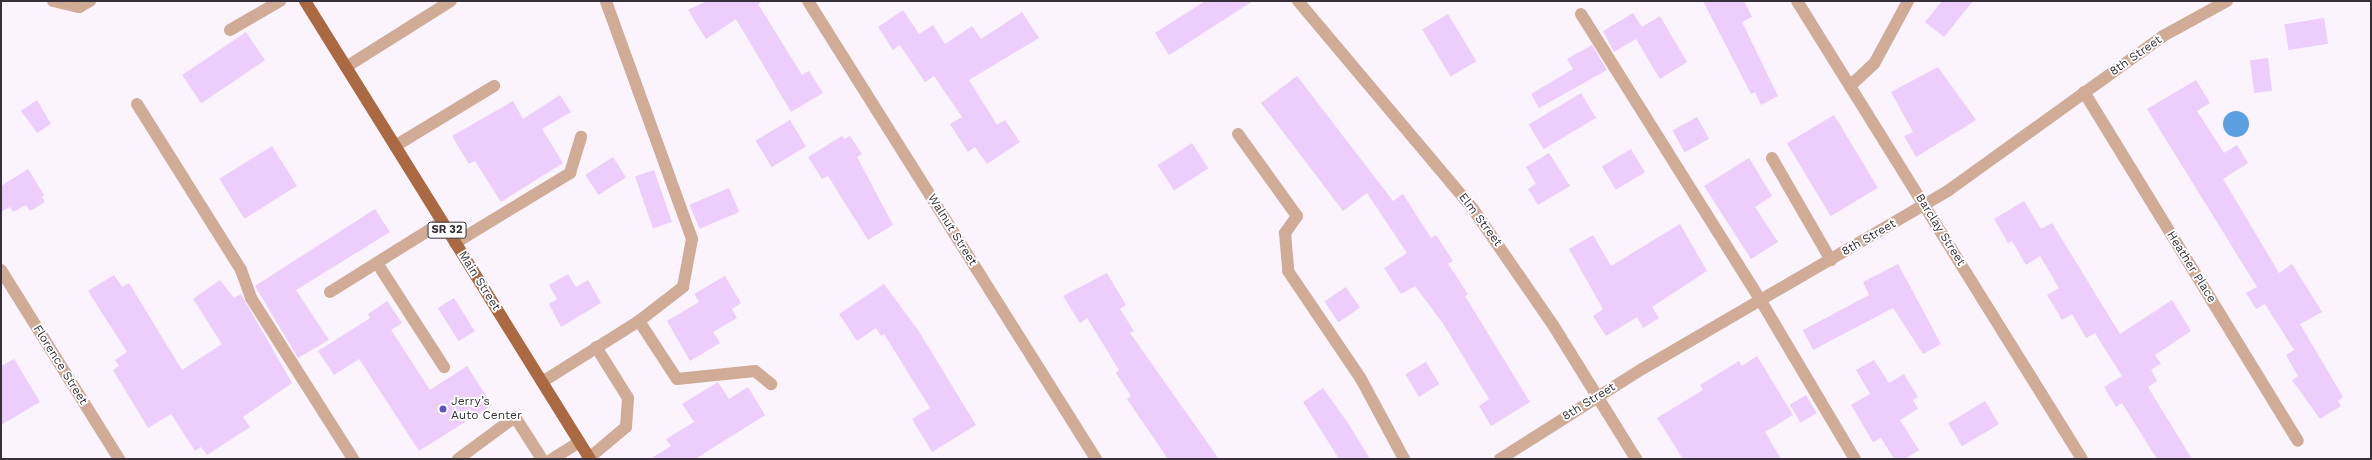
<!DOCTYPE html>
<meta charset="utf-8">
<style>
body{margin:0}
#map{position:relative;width:2372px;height:460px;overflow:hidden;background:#fbf4ff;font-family:"Work Sans",sans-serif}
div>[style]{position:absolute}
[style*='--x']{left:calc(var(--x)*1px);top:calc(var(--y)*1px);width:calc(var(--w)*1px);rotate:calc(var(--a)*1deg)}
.water>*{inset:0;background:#5a9fdf}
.round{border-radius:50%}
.building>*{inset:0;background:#edcdfb;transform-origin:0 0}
.minor>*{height:12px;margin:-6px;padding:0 6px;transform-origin:6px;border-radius:6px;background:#d0ab95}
.major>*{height:12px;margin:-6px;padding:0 6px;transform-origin:6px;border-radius:6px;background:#aa6940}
.dots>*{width:11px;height:11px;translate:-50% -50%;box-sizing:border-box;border:2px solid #fff;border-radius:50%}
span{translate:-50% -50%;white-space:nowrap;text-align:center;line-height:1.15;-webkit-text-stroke:3.5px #fff;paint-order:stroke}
.shield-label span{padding:1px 3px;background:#fff;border:1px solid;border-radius:3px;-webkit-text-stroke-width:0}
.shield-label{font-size:11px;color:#37303a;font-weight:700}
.street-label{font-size:12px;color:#37303a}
.poi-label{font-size:12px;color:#37303a}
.left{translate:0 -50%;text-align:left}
.frame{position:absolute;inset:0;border:2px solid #37303a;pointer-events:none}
</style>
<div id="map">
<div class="water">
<i class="round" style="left:2223px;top:111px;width:26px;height:26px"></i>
</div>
<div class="building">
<i style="clip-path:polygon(707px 1px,763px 1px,758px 4px,802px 75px,809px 71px,823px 93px,791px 112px,736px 19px,706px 39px,688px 10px)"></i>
<i style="clip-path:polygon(1205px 1px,1253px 1px,1169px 55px,1155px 33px)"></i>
<i style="clip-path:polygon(1703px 1px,1744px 1px,1752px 17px,1742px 22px,1778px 96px,1761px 105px,1755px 92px,1751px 94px)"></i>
<i style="clip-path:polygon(1942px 1px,1973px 1px,1944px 37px,1925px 22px)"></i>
<i style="clip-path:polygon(903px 10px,919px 34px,933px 25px,945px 44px,972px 26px,981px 39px,1022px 12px,1039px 38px,969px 80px,997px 125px,1005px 120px,1020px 142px,987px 164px,975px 147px,968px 152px,950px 124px,962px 117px,934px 76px,925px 82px,900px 45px,893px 50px,878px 27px)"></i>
<i style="clip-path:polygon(1633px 13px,1642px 27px,1660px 16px,1687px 62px,1660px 79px,1636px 39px,1614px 52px,1603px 31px)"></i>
<i style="left:1448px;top:14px;width:55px;height:30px;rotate:59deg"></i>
<i style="left:2324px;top:18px;width:26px;height:40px;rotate:81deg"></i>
<i style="left:246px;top:32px;width:34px;height:77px;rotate:56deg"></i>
<i style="clip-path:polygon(1592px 45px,1607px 70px,1539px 108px,1531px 94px,1573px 69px,1567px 59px)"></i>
<i style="left:2268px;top:58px;width:33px;height:18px;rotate:83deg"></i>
<i style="clip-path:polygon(1938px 67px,1976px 120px,1916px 157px,1904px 136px,1913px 132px,1891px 92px)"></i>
<i style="clip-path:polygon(1297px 76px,1393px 201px,1403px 194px,1431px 238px,1436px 235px,1453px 261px,1448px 264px,1468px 294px,1465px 296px,1530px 402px,1491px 426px,1479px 406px,1489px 399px,1444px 325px,1415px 286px,1401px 294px,1384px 268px,1407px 253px,1367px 193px,1343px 211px,1261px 103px)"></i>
<i style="clip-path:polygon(2196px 80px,2210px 103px,2197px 111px,2224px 153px,2237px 145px,2248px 163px,2223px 179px,2279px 273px,2292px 264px,2322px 312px,2300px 324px,2343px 397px,2338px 401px,2341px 406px,2320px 419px,2292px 380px,2298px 376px,2286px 355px,2294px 350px,2265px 304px,2256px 309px,2246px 293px,2257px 287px,2147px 109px)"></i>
<i style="left:1581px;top:93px;width:29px;height:61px;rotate:59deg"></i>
<i style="clip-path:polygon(560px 95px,571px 112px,542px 129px,563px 163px,501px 202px,475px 161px,469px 164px,452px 136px,513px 101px,523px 119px)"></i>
<i style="clip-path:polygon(37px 100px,51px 124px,37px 133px,21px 111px)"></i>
<i style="left:1834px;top:115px;width:85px;height:55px;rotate:59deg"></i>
<i style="left:1697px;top:117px;width:25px;height:28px;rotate:61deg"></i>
<i style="left:790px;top:120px;width:31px;height:40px;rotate:59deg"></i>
<i style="clip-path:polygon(842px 136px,844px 139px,850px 136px,862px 154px,857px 157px,893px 225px,868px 240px,828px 176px,822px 179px,808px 157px)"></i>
<i style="left:1192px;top:143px;width:30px;height:41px;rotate:57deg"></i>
<i style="left:272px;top:146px;width:47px;height:62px;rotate:58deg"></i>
<i style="left:1631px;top:149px;width:27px;height:34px;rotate:59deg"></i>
<i style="clip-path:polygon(1549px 153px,1570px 186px,1538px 205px,1528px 189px,1536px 184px,1526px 167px)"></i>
<i style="left:613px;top:157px;width:24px;height:33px;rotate:57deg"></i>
<i style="clip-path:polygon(1749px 158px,1772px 196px,1755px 207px,1778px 242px,1751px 259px,1704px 186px)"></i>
<i style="clip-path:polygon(28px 169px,44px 195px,42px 197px,45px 202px,30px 211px,26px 205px,13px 212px,10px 207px,1px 212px,1px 186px)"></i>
<i style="left:654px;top:170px;width:55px;height:20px;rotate:71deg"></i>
<i style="left:729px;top:188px;width:26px;height:43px;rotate:67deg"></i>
<i style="clip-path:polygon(2024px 201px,2041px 229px,2052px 223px,2120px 334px,2172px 300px,2191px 331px,2155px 355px,2161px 364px,2151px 370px,2157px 381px,2148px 387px,2192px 459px,2157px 459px,2122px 403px,2116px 407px,2104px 387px,2122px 376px,2095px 333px,2086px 338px,2072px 314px,2062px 320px,2047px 295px,2059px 288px,2040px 256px,2026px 265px,2012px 241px,2008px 243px,1994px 219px)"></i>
<i style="clip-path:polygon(375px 209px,390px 232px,296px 290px,329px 340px,298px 358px,255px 286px)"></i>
<i style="clip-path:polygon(1680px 224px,1707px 271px,1652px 307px,1659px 318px,1643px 328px,1637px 317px,1606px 336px,1593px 316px,1603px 309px,1569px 249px,1593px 235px,1611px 266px)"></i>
<i style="clip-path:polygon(1898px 264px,1941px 344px,1923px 354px,1893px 308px,1813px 350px,1803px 330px,1869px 295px,1863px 282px)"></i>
<i style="clip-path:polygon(1107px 273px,1126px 305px,1120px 309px,1134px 331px,1130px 333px,1219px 459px,1168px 459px,1127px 399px,1131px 396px,1116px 373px,1119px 370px,1087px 318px,1080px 323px,1063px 296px)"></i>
<i style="clip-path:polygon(568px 274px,576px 287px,588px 280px,601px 303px,561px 327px,549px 304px,557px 299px,549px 285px)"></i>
<i style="clip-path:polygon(114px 275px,122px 287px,129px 283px,182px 370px,222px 344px,193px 299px,220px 280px,234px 298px,241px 294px,292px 383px,243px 417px,250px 427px,207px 455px,201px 447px,195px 451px,171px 414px,148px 428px,113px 370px,119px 366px,115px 360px,127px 352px,88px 291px)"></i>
<i style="clip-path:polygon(725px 276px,741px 303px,732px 309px,737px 318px,713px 332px,720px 343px,690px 361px,667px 321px,699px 302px,694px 294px)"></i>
<i style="clip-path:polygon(884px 284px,918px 330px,976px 425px,932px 452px,912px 419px,930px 408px,884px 334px,881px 336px,876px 328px,857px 341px,839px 314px)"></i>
<i style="left:1346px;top:287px;width:25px;height:26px;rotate:56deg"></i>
<i style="left:454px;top:298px;width:39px;height:19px;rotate:58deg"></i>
<i style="clip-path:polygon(387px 301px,402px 323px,391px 330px,430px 390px,467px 366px,492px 405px,419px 451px,359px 359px,334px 375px,318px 351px,370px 318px,368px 314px)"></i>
<i style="clip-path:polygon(1757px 356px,1793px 415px,1765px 432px,1781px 459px,1683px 459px,1657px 418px,1703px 390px,1700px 385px,1739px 361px,1742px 366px)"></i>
<i style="clip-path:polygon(14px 359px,40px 402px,1px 425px,1px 366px)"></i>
<i style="clip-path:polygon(1874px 360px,1889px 383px,1904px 374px,1918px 397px,1913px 400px,1918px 409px,1900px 420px,1919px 450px,1905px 459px,1894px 459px,1881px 438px,1873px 442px,1851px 405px,1870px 394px,1856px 370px)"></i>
<i style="left:1426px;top:362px;width:26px;height:24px;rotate:59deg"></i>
<i style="clip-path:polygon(718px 382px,729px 399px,748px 387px,765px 415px,695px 459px,650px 459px,671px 446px,666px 439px,694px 422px,682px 404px)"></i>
<i style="clip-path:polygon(1323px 388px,1348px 423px,1370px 459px,1339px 459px,1303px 402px)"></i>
<i style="left:1806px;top:395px;width:21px;height:19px;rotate:59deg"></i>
<i style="left:1985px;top:401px;width:27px;height:43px;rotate:59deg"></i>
</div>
<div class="minor">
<i style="--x:53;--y:1;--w:27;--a:13"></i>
<i style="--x:79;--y:7;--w:13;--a:-29"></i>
<i style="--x:808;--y:1;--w:541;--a:57.84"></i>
<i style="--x:1298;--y:1;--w:272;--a:49.9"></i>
<i style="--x:1473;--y:209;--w:141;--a:55.4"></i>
<i style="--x:1553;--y:325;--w:158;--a:58.2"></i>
<i style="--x:1797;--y:1;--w:539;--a:58.11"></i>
<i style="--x:1581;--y:14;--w:339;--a:57.9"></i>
<i style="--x:1761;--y:301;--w:184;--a:59.3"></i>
<i style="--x:230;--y:30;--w:58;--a:-30.1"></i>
<i style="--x:346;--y:67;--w:124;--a:-32.2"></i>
<i style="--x:1850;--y:86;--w:33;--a:-43"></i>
<i style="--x:1874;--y:64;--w:72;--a:-61.6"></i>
<i style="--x:2084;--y:92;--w:409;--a:58.5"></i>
<i style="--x:137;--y:104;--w:196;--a:57.9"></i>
<i style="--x:241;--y:270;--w:30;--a:70"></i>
<i style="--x:251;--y:298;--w:191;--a:57.6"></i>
<i style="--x:1238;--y:134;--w:101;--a:54.3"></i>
<i style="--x:1297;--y:216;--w:21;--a:125"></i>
<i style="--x:1285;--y:233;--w:38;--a:85"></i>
<i style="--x:1288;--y:271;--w:130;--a:55.9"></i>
<i style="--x:1361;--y:379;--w:91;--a:61.7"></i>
<i style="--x:395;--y:146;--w:116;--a:-31.2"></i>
<i style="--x:1772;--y:158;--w:118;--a:60"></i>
<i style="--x:455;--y:243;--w:135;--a:-31.3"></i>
<i style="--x:570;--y:173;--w:38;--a:-73"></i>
<i style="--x:377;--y:263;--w:124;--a:57.2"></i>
<i style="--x:1;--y:270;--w:223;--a:58"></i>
<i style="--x:330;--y:292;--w:132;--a:-32"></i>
<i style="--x:639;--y:321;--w:69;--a:56.8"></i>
<i style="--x:677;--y:379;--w:78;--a:-5.9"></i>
<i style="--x:755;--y:371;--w:21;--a:39"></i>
<i style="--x:542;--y:382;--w:115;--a:-32.2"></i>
<i style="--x:639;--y:321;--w:56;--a:-37.7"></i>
<i style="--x:683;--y:287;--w:49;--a:-79.4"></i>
<i style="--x:692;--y:239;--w:253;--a:-109.9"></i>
<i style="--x:589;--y:458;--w:48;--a:-40"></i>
<i style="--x:626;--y:427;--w:29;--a:-86"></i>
<i style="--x:628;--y:398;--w:60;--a:-122.1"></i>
<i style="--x:458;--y:459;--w:71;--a:-36.4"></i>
<i style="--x:515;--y:417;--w:50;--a:57.3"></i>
<i style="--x:552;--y:459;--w:32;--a:-32"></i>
<i style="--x:1500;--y:459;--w:168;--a:-32.4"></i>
<i style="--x:1642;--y:369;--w:355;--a:-30.2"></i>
<i style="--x:1949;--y:190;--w:264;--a:-35.7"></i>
<i style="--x:2163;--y:36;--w:73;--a:-28.7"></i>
</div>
<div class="major">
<i style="--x:305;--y:1;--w:539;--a:58.11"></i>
</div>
<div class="dots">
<i style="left:443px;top:409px;background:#604fc7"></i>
</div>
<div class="shield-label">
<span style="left:447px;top:230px">SR 32</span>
</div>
<div class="street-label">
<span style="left:2136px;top:56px;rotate:-35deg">8th Street</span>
<span style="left:1480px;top:220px;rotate:53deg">Elm Street</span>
<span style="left:952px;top:230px;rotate:58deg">Walnut Street</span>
<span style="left:1940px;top:230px;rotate:58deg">Barclay Street</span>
<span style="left:1869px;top:238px;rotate:-30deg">8th Street</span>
<span style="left:2191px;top:267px;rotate:58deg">Heather Place</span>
<span style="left:479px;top:281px;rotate:58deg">Main Street</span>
<span style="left:60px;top:365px;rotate:58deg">Florence Street</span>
<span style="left:1589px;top:402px;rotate:-32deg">8th Street</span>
</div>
<div class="poi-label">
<span class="left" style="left:451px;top:409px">Jerry’s<br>Auto Center</span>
</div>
<div class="frame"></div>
</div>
